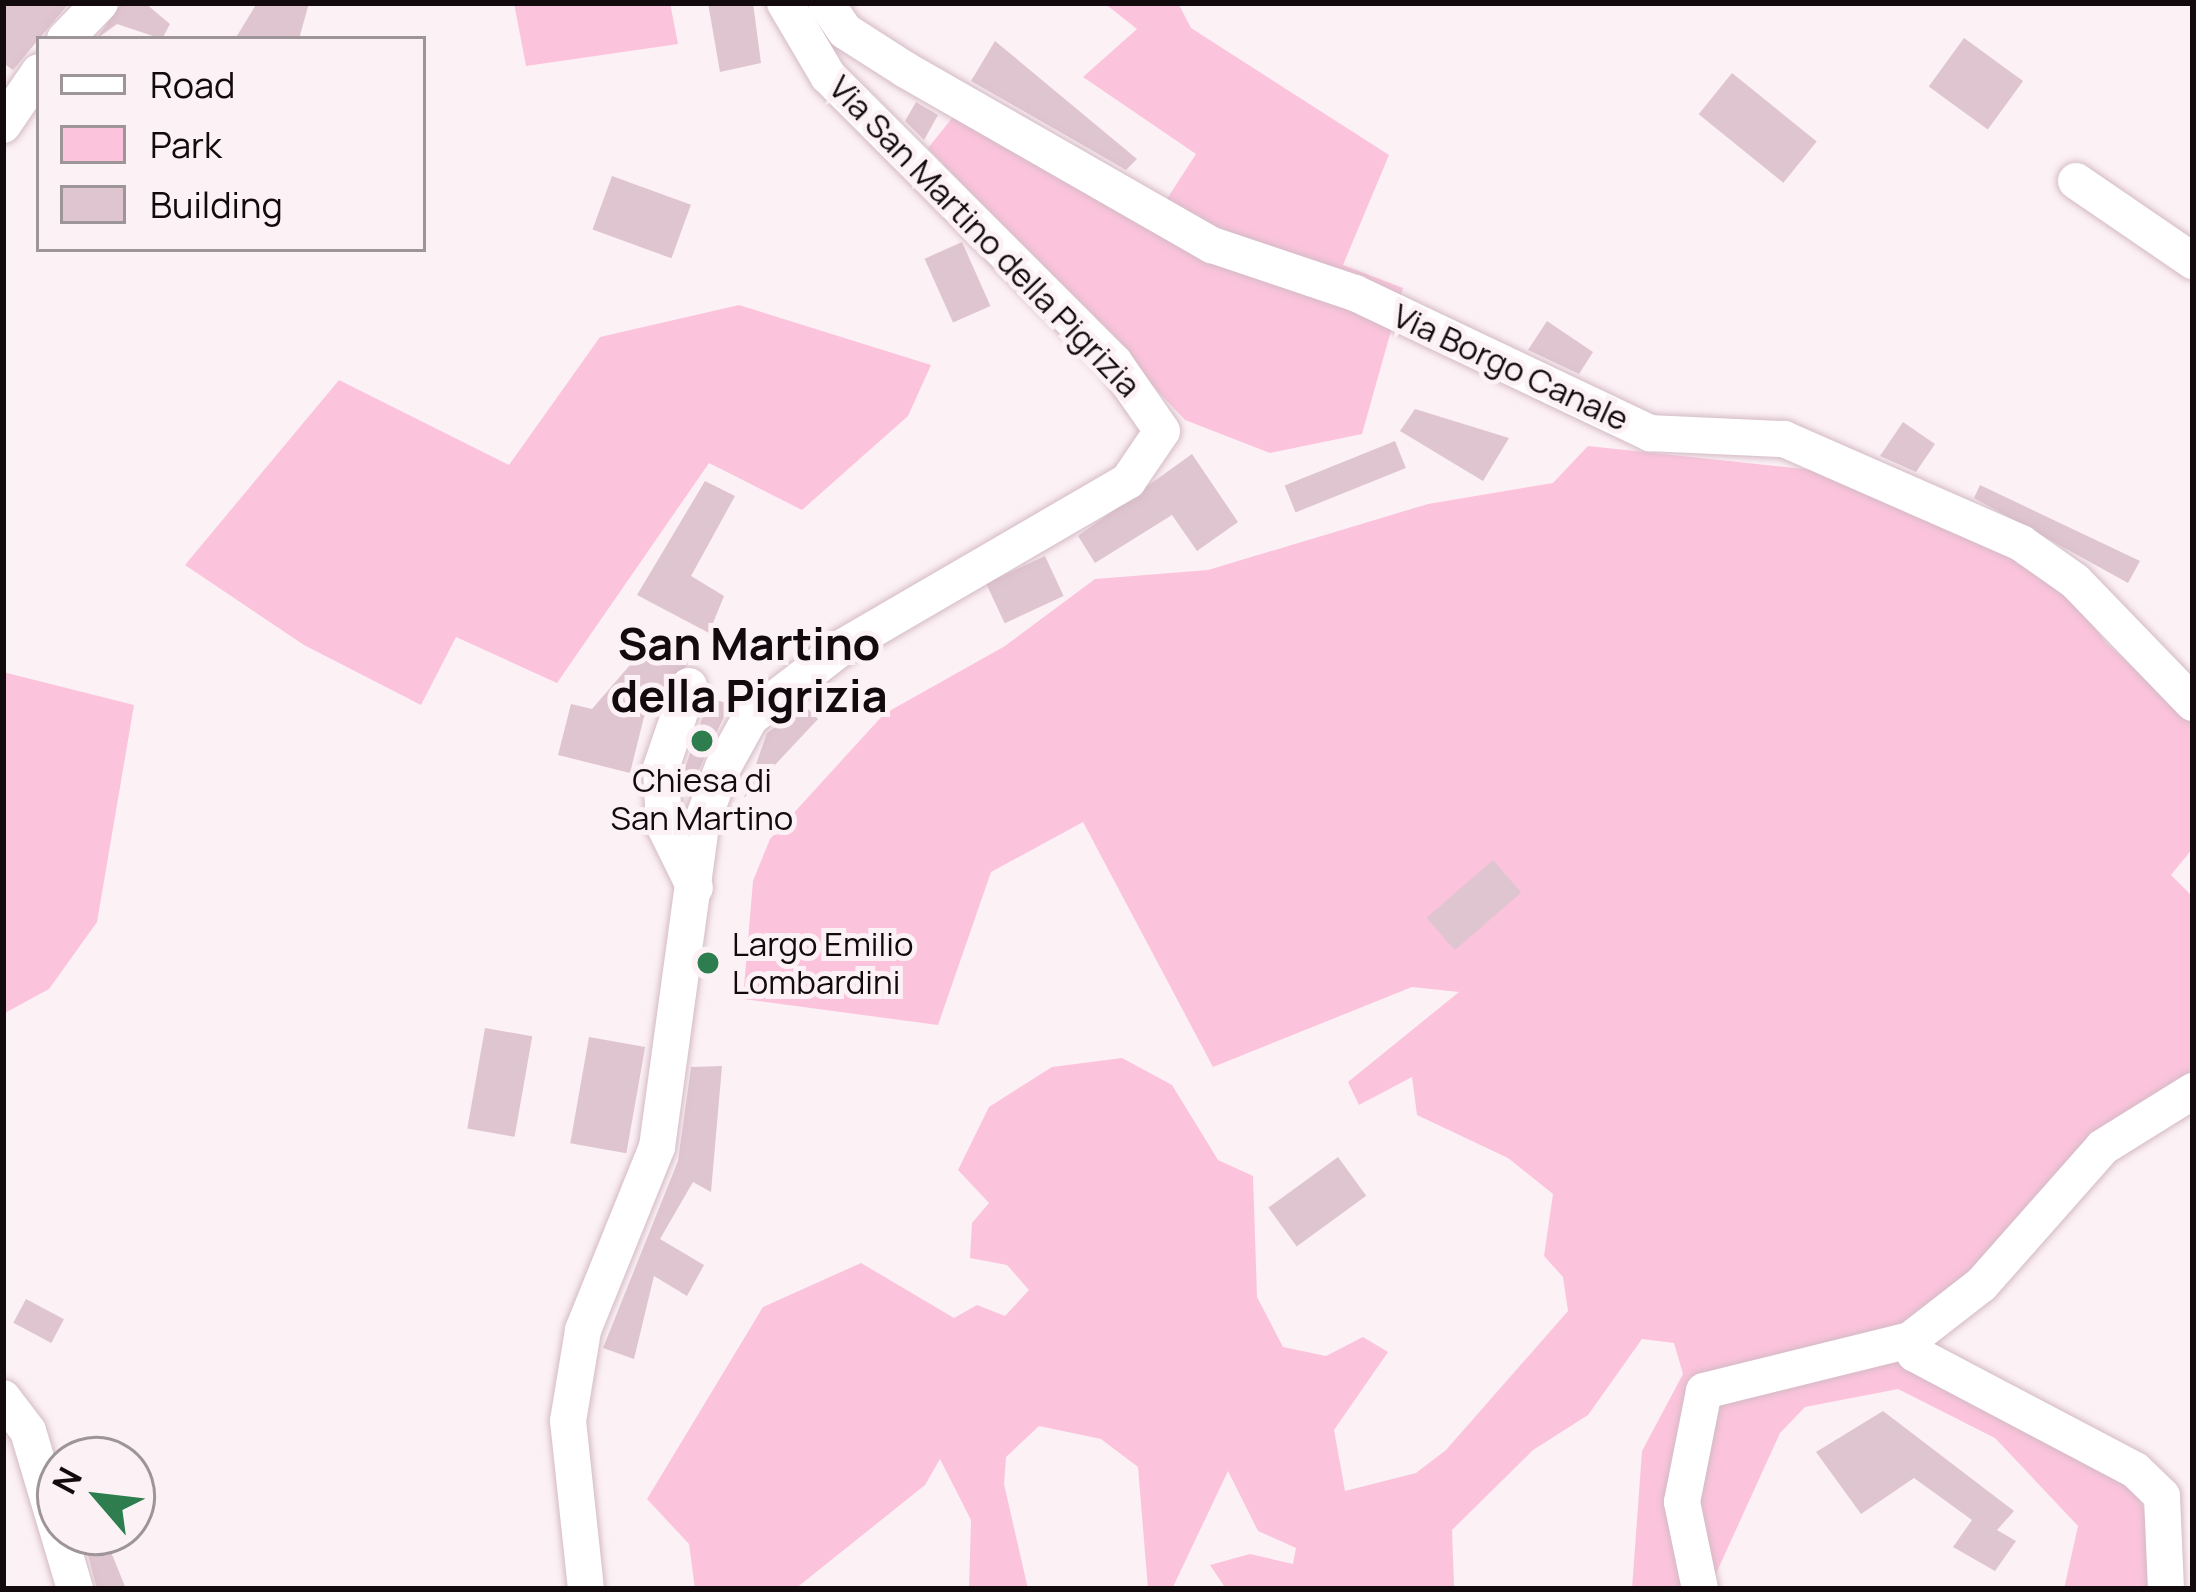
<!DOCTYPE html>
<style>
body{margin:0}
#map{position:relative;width:2196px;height:1592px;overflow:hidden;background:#fcf1f5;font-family:Manrope,sans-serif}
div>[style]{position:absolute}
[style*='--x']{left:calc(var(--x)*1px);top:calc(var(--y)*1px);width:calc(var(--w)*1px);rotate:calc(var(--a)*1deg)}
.green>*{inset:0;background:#fcc4dc}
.building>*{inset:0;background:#dfc5d0;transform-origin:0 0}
.roads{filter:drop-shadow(0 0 3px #d4bac5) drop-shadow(0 0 3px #d4bac5)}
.minor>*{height:36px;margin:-18px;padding:0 18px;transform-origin:18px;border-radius:18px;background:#fff}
.dots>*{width:33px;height:33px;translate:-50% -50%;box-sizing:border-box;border:6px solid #fcf1f5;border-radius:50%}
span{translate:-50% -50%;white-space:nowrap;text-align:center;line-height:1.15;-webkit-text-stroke:10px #fcf1f5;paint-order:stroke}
.street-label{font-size:33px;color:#120a0d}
.poi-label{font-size:33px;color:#120a0d}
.left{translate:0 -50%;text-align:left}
.district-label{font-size:45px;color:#120a0d;font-weight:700}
.frame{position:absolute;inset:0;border:6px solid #120a0d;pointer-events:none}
.legend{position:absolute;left:36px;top:36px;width:390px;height:216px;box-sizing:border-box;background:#fcf1f5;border:3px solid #9e9598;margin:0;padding:15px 21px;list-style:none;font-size:36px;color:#120a0d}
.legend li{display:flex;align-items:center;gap:24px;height:60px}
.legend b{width:60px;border:3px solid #9e9598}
.north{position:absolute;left:36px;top:1436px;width:120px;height:120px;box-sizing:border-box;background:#fcf1f5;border:3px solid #9e9598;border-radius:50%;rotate:298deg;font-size:33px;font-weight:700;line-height:48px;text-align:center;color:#120a0d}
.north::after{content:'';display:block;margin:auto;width:42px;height:54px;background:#2d7d4e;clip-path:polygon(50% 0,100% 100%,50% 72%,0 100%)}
</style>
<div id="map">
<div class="green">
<i style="clip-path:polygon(514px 3px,670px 3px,678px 44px,526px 66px)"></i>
<i style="clip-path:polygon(1104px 3px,1178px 3px,1191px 28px,1389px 155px,1343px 265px,1403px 288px,1362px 434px,1270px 453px,1185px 420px,928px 148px,961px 107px,1152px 222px,1196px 154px,1083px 77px,1137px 29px)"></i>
<i style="clip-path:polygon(739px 305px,931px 365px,908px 416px,802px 510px,709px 463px,557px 683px,456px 637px,421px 705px,304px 645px,185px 565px,339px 380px,509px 465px,600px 337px)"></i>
<i style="clip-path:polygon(1588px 446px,1869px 476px,2063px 585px,2106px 643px,2193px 722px,2193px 848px,2171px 875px,2193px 897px,2193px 1076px,1898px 1333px,2136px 1491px,2167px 1564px,2153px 1589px,2064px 1589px,2078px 1526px,1995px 1438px,1898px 1389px,1805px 1407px,1780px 1433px,1709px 1589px,1632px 1589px,1642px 1451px,1683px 1374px,1674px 1343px,1642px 1339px,1588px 1415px,1533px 1450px,1452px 1530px,1454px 1586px,1467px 1589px,1226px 1589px,1210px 1565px,1250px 1554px,1293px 1564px,1296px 1548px,1258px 1531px,1228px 1471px,1172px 1589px,1148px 1589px,1138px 1467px,1101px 1439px,1039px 1426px,1006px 1457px,1004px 1484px,1028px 1589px,969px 1589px,971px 1520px,940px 1459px,925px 1485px,795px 1589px,695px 1589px,689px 1544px,647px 1499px,763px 1307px,861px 1263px,954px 1318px,977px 1305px,1005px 1316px,1029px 1290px,1007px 1265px,970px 1258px,972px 1223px,989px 1203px,958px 1170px,989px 1107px,1052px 1067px,1122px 1058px,1172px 1085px,1218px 1160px,1253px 1176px,1257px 1297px,1283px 1347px,1326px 1356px,1363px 1337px,1388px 1352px,1334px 1430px,1345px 1491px,1416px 1473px,1446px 1450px,1568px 1311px,1563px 1277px,1544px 1256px,1553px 1194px,1508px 1158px,1417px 1115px,1412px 1077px,1359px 1105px,1348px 1082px,1459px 992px,1412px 987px,1213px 1067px,1083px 822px,991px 872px,938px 1025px,743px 999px,753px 881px,770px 839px,884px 714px,1005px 646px,1095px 579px,1208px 570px,1428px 504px,1553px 483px)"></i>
<i style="clip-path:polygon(3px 672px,134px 705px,97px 922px,49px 989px,3px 1014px)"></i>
</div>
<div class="building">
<i style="clip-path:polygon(3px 3px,69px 3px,13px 70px,3px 63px)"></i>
<i style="clip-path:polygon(122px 3px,145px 3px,170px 24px,162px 39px,117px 24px,96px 39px)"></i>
<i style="clip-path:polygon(257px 3px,309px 3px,299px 39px,235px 39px)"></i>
<i style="clip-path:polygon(708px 3px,753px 3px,761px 63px,720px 72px)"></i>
<i style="left:1964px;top:38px;width:73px;height:60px;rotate:36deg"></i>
<i style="clip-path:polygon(995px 41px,1137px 159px,1126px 170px,971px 81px)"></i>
<i style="left:1732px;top:73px;width:109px;height:53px;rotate:39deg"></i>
<i style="clip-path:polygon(916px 102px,938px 115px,924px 140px,905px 121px)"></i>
<i style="left:612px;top:176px;width:84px;height:57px;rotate:20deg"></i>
<i style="left:962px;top:242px;width:70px;height:41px;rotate:66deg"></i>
<i style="clip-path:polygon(1547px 321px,1593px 352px,1579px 374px,1528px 350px)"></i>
<i style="clip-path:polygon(1415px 409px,1509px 438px,1483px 481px,1400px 431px)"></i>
<i style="clip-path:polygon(1903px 422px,1935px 444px,1916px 472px,1880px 456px)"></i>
<i style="left:1395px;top:441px;width:29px;height:119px;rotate:68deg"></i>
<i style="clip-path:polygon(1192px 454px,1238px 522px,1197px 551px,1172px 515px,1095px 563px,1078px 536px)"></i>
<i style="clip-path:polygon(705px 481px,735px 496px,691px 576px,724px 596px,709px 633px,637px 595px)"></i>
<i style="clip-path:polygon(1980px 485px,2140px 561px,2128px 583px,1974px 498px)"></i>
<i style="left:1045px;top:556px;width:44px;height:65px;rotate:65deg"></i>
<i style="clip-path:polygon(655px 636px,688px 664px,644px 717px,630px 773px,558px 755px,571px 704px,592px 709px)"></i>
<i style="clip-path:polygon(709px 698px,730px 704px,692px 784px,684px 771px)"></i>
<i style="clip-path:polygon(804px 705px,818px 719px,744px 798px,767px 733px)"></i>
<i style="left:1493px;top:860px;width:43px;height:88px;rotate:49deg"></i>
<i style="left:485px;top:1028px;width:48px;height:102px;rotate:10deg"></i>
<i style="left:589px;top:1037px;width:57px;height:108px;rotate:10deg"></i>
<i style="clip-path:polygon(722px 1066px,711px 1192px,693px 1182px,660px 1239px,704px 1265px,687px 1296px,654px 1276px,634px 1359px,603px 1348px,678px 1161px,691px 1067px)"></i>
<i style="left:1338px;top:1157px;width:48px;height:86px;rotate:54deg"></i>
<i style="left:26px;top:1299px;width:43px;height:27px;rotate:28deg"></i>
<i style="clip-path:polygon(1883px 1411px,2014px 1511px,1997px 1530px,2016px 1541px,1995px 1571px,1953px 1547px,1972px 1520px,1914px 1478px,1861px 1514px,1816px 1452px)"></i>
<i style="clip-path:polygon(82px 1532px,103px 1532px,126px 1589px,97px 1589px)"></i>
</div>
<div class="roads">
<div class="minor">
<i style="--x:826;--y:3;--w:34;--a:56"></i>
<i style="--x:845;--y:31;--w:72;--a:32.6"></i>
<i style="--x:906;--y:70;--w:353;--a:29.8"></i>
<i style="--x:1212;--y:245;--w:151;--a:18.6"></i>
<i style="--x:1355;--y:293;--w:327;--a:25.4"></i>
<i style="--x:1650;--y:433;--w:134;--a:2.6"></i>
<i style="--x:1784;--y:439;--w:259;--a:23.7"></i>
<i style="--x:2021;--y:543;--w:66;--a:35.1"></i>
<i style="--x:2075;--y:581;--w:170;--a:46"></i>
<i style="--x:65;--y:39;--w:50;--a:-45.8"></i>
<i style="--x:3;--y:125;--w:64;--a:-55.8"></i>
<i style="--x:2076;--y:181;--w:142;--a:34.4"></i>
<i style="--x:689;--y:686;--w:87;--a:108.9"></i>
<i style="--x:661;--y:768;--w:57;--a:87"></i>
<i style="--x:664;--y:825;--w:70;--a:63.8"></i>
<i style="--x:3;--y:1398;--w:41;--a:52.9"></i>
<i style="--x:28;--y:1431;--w:165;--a:73.4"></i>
<i style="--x:586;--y:1589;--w:169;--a:-96.1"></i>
<i style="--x:568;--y:1421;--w:92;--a:-80.6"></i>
<i style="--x:583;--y:1330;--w:197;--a:-68"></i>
<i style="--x:657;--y:1147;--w:326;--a:-82.2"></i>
<i style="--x:701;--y:824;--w:61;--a:-68.9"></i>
<i style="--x:723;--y:767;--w:56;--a:-61.1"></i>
<i style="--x:750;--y:718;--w:115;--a:-37.6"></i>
<i style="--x:841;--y:648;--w:332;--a:-30.2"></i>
<i style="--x:1128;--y:481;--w:60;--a:-55.8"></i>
<i style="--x:1162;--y:431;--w:84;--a:-124.8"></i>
<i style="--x:1114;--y:362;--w:404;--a:-135"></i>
<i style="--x:828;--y:76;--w:85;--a:-120.5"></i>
<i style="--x:1700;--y:1589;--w:89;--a:-101.7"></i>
<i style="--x:1682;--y:1502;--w:113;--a:-78.8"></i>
<i style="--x:1704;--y:1391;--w:212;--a:-13.9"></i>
<i style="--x:2166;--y:1589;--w:93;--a:-92.5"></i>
<i style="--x:2162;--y:1496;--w:37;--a:-136"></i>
<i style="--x:2135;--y:1470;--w:249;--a:-152.2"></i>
<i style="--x:1915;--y:1354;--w:15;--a:-110"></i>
<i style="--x:1910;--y:1340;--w:90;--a:-37.8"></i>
<i style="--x:1981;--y:1285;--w:184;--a:-48.5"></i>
<i style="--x:2103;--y:1147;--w:106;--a:-31.9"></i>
</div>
</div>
<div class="dots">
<i style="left:702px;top:741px;background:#2d7d4e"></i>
<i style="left:708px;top:963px;background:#2d7d4e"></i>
</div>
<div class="street-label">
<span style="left:985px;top:236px;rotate:46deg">Via San Martino della Pigrizia</span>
<span style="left:1511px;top:367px;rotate:25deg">Via Borgo Canale</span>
</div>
<div class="poi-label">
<span style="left:702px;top:799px">Chiesa di<br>San Martino</span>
<span class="left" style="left:732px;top:963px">Largo Emilio<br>Lombardini</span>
</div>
<div class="district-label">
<span style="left:749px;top:670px">San Martino<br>della Pigrizia</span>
</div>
<div class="frame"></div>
<ul class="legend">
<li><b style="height:15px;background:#fff"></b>Road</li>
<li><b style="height:33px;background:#fcc4dc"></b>Park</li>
<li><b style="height:33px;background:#dfc5d0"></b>Building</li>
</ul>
<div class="north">N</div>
</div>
